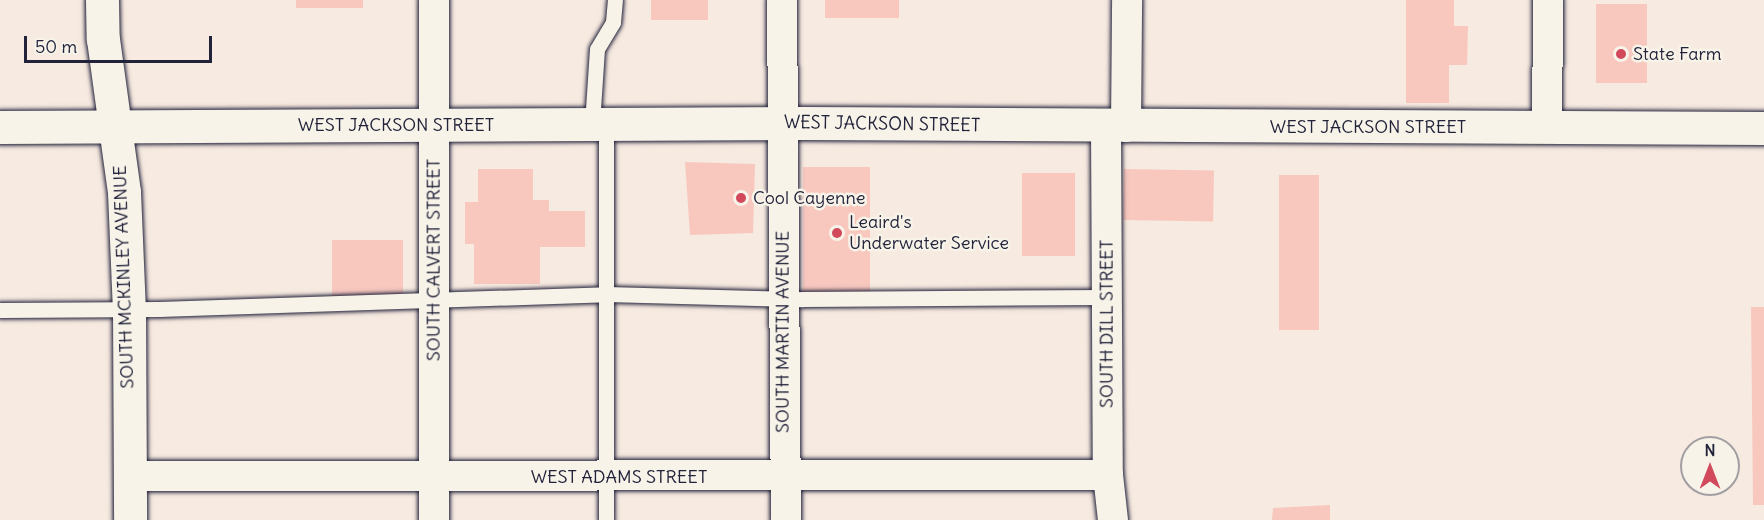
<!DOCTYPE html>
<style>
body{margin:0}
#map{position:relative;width:1764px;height:520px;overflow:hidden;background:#f7eae0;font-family:Delius,sans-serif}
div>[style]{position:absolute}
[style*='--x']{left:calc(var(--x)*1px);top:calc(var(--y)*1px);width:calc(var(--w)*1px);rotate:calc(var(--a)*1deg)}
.building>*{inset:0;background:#f8c8bf;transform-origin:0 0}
.roads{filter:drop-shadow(0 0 2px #22223b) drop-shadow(0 0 2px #22223b)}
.service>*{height:15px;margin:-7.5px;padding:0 7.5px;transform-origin:7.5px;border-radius:7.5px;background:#f7f3e8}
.minor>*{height:30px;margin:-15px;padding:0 15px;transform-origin:15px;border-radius:15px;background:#f7f3e8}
.tertiary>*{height:33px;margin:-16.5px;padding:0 16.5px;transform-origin:16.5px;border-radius:16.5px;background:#f7f3e8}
.secondary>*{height:33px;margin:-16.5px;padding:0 16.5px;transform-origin:16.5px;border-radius:16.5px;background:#f7f3e8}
.dots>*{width:16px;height:16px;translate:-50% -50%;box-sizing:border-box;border:3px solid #f7f3e8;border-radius:50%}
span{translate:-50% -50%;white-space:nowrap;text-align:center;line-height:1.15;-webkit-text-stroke:5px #f7f3e8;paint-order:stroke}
.poi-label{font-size:18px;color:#22223b}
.left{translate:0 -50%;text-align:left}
.street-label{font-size:18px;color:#22223b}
.north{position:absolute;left:1680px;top:436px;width:60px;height:60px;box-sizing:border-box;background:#f7f3e8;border:2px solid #a29fa3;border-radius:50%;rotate:0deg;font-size:16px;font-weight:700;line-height:24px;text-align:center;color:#22223b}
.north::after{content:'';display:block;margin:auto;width:21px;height:27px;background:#d1495b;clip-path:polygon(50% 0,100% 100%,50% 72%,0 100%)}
.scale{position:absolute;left:24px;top:36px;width:188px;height:27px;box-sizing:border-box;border:3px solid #22223b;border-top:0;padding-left:8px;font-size:18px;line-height:21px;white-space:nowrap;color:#22223b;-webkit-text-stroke:4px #f7f3e8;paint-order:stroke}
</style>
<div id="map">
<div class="building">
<i style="left:296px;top:0;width:67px;height:8px"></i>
<i style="left:651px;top:0;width:57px;height:20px"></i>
<i style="left:825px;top:0;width:74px;height:18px"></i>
<i style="clip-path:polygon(1406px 0,1454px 0,1454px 26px,1468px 26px,1467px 65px,1449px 65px,1449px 103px,1406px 103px)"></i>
<i style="left:1596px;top:4px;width:51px;height:79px"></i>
<i style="clip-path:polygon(685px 162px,755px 164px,753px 233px,690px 235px)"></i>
<i style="left:803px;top:167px;width:67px;height:132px"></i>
<i style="clip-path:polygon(478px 169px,533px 169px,533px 200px,549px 200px,549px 211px,585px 211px,585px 247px,540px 247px,540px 284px,474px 284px,474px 244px,465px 244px,465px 202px,478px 202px)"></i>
<i style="left:1124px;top:169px;width:90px;height:51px;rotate:1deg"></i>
<i style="left:1022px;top:173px;width:53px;height:83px"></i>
<i style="left:1319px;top:175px;width:155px;height:40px;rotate:90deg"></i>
<i style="left:332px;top:240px;width:71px;height:63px"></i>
<i style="clip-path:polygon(1751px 307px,1764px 307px,1764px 505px,1753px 505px)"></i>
<i style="clip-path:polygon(1330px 505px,1330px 520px,1272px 520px,1273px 508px)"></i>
</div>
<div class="roads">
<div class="service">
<i style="--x:592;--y:124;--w:75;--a:-86.2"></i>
<i style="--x:597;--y:49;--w:31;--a:-59"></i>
<i style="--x:613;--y:22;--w:22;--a:-85"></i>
<i style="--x:606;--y:124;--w:396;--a:90"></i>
<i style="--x:0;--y:310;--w:159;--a:-0.4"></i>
<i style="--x:159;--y:309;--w:447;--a:-1.9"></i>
<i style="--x:606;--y:294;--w:197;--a:1.5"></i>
<i style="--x:803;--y:299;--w:304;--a:-0.4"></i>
</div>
<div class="minor">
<i style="--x:434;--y:0;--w:520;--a:90"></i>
<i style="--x:782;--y:0;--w:520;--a:89.56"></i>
<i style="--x:1106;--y:127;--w:348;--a:89.7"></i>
<i style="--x:1108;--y:475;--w:45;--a:83.7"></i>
<i style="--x:1126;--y:127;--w:127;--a:-89.5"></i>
<i style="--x:1547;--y:127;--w:127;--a:-89.5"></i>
<i style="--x:130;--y:476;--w:978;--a:-0.06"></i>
</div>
<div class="tertiary">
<i style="--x:115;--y:127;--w:66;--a:82.1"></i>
<i style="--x:124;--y:192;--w:117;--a:87.6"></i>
<i style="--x:129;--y:309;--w:211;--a:89.7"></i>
</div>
<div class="secondary">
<i style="--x:102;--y:0;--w:39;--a:89"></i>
<i style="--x:103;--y:39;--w:89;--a:82.2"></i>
<i style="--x:0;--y:127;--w:803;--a:-0.29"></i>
<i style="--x:803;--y:123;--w:961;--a:0.3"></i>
</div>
</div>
<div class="dots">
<i style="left:1621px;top:54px;background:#d1495b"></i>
<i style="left:741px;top:198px;background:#d1495b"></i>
<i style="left:837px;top:233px;background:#d1495b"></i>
</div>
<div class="poi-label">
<span class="left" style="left:1633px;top:54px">State Farm</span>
<span class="left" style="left:753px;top:198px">Cool Cayenne</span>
<span class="left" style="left:849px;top:233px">Leaird's<br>Underwater Service</span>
</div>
<div class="street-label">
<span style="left:882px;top:124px;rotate:1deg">WEST JACKSON STREET</span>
<span style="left:396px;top:125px">WEST JACKSON STREET</span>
<span style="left:1368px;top:127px">WEST JACKSON STREET</span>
<span style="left:434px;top:260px;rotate:-90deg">SOUTH CALVERT STREET</span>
<span style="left:124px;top:277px;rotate:-92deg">SOUTH MCKINLEY AVENUE</span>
<span style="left:1107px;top:324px;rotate:-90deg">SOUTH DILL STREET</span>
<span style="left:783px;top:332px;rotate:-90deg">SOUTH MARTIN AVENUE</span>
<span style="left:619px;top:477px">WEST ADAMS STREET</span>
</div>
<div class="north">N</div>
<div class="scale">50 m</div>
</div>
